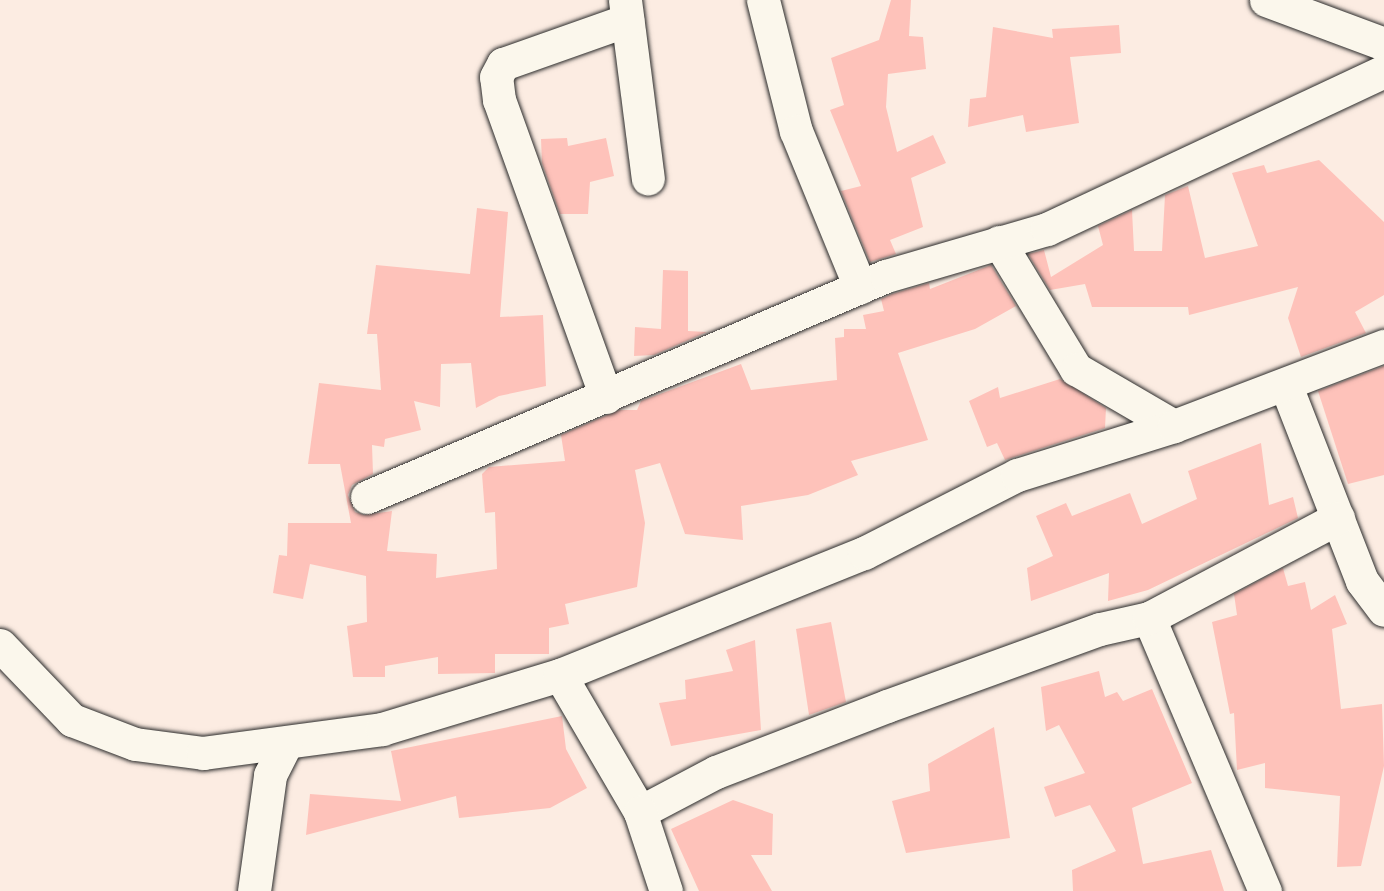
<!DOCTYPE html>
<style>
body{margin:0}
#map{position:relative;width:1384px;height:891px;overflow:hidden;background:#fcece2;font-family:"Patrick Hand",sans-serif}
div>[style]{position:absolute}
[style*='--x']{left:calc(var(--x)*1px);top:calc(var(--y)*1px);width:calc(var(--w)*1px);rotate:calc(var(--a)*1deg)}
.building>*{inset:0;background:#fec2ba}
.roads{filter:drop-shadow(0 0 2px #2b2b2b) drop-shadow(0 0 2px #2b2b2b)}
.minor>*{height:33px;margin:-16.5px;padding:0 16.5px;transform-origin:16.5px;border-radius:16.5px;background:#fbf7ec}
span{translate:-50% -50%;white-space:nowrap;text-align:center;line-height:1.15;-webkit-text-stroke:5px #fbf7ec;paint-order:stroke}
</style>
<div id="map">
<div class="building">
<i style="clip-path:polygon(891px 0,911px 0,909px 36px,923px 37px,926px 69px,888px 74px,886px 107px,897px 152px,933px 135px,946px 163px,911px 178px,923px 227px,890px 240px,896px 254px,870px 262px,841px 191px,861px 186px,830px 110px,844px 105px,831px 58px,879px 40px)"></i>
<i style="clip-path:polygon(1119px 25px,1121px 53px,1070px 57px,1079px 123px,1026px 132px,1023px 115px,968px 127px,970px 99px,986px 97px,993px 27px,1053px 38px,1052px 29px)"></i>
<i style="clip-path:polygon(567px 138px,568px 146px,606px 138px,614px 176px,590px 182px,588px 214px,560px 214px,542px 163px,541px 139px)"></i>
<i style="clip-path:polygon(1319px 160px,1384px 222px,1384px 295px,1355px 312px,1366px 333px,1301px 357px,1288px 318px,1298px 287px,1189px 315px,1188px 307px,1092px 307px,1085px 284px,1050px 290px,1028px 254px,1044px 250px,1051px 277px,1103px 245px,1098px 226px,1132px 210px,1134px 251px,1162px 251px,1165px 195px,1188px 186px,1205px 258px,1258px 246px,1232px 173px,1264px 165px,1267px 173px)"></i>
<i style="clip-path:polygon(477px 208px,508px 212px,500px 317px,543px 315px,546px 386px,499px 396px,476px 408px,471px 363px,441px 364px,440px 407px,414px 401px,421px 430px,385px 439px,384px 447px,372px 445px,373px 474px,352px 485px,348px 495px,355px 512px,364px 515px,392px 511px,387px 551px,437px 554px,436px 578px,497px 569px,495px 512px,485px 513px,482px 474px,489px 467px,565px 461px,561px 435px,619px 410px,637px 410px,641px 401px,741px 364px,751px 390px,837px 380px,835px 338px,844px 337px,844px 329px,866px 329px,863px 315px,884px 311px,881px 299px,892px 294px,929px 283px,930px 289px,991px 265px,1016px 306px,975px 329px,898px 353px,928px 440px,851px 461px,858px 475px,808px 495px,741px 506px,743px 540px,685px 534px,660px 463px,635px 470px,645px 523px,637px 587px,565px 604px,569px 624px,549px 628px,549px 654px,495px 654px,495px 673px,438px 674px,438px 657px,385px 666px,385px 677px,353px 677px,347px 626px,367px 622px,366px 576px,310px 564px,303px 599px,273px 593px,279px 555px,287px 556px,288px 523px,351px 523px,340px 464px,308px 464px,319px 383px,381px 390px,377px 334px,367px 334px,376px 265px,470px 274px)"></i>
<i style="clip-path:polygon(663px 270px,688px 271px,688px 331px,707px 332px,654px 355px,634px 356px,635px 327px,661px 329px)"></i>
<i style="clip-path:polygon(1384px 366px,1384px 475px,1348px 484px,1318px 391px)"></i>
<i style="clip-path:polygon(1060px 379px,1106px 408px,1105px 428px,1005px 460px,997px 443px,987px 447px,969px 401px,998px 387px,1000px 398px)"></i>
<i style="clip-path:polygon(1261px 443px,1269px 505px,1293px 497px,1298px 518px,1148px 590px,1108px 601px,1109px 573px,1031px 601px,1027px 568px,1053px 556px,1036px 516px,1066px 503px,1072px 516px,1130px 493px,1142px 524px,1197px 499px,1188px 471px)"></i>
<i style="clip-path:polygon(1283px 568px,1288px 586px,1305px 582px,1311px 610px,1335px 595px,1347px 624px,1332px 629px,1341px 709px,1382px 704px,1384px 766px,1361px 866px,1337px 867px,1340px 796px,1265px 788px,1265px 763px,1237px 770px,1234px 713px,1230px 714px,1212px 622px,1237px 615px,1234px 594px)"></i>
<i style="clip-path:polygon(831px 622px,846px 702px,809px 715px,796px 629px)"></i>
<i style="clip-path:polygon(755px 640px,761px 730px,671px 746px,659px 703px,686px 699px,685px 680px,733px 671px,726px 650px)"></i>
<i style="clip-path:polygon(1099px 671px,1105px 697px,1117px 692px,1123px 701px,1152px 689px,1192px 783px,1132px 808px,1143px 864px,1211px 850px,1224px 891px,1073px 891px,1072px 870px,1116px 851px,1090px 805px,1055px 817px,1044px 787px,1085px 773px,1059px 725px,1046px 731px,1041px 687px)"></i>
<i style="clip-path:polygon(562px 716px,566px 749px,587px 788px,550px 808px,459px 818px,456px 796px,306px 835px,310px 794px,401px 801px,391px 751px)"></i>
<i style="clip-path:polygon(994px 727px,1010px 838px,906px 853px,892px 801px,930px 791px,928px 764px)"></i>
<i style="clip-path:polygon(733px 800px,773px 814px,772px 855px,751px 855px,772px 891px,699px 891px,671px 829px)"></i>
</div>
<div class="roads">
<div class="minor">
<i style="--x:625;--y:0;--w:180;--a:82.7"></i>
<i style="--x:763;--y:0;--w:135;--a:75.9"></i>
<i style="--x:796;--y:131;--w:169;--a:67.7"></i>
<i style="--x:1266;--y:0;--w:126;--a:20.4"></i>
<i style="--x:999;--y:242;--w:149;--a:58.8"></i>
<i style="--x:1076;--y:369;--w:113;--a:30.2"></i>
<i style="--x:1286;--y:386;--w:209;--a:68.7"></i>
<i style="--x:1362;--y:581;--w:36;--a:53"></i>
<i style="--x:606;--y:397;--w:316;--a:-109.8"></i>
<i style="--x:499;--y:100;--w:23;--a:-97"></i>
<i style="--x:496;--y:77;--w:15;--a:-62"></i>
<i style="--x:503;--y:64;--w:132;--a:-19.5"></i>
<i style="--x:367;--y:497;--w:564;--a:-23.07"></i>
<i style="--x:886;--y:276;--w:168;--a:-16.3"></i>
<i style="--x:1047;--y:229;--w:372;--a:-25.1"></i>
<i style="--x:1149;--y:618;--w:297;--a:67"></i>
<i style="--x:0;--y:645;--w:104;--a:46.2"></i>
<i style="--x:72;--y:720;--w:67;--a:20.9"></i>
<i style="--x:135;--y:744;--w:69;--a:7.5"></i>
<i style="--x:203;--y:753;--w:181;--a:-7.6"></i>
<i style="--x:382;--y:729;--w:186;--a:-16.9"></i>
<i style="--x:560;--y:675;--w:328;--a:-21.9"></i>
<i style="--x:864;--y:553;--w:172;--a:-27"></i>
<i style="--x:1017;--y:475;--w:164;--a:-17.3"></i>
<i style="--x:1174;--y:426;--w:225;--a:-20.9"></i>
<i style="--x:560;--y:675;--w:159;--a:59.7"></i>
<i style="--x:640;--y:812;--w:86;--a:-27.8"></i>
<i style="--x:716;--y:772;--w:183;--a:-21.1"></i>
<i style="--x:887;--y:706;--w:226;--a:-19.9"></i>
<i style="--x:1100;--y:629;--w:50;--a:-12.7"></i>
<i style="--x:1149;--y:618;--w:214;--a:-27.9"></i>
<i style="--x:640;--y:812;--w:83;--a:71.8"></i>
<i style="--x:254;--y:891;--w:117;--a:-82.1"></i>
<i style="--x:270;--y:775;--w:35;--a:-63"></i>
</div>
</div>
</div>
